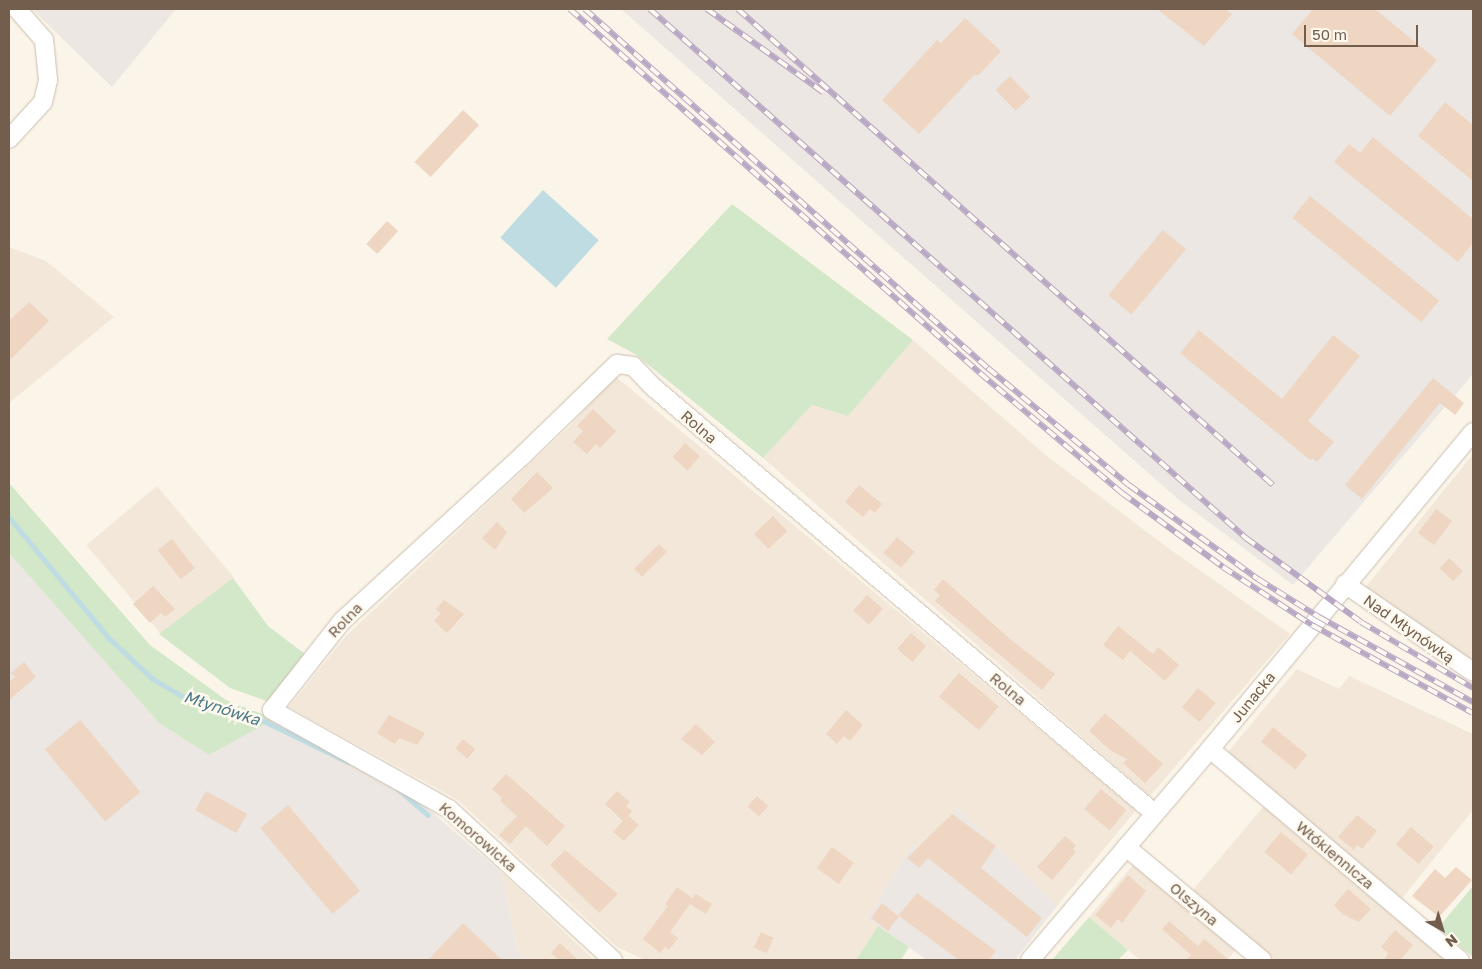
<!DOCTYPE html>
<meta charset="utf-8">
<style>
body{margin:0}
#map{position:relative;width:1482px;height:969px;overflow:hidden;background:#fbf5e9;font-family:"Golos Text",sans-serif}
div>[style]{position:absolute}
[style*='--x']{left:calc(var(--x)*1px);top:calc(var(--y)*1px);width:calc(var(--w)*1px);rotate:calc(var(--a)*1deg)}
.residential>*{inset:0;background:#f2e7d8;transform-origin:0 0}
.industrial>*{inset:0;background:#ece7e2}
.green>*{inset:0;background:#d3e8c8}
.water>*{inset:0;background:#bfdce3;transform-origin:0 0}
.stream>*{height:4.5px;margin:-2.25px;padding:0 2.25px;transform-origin:2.25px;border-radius:2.25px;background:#bfdce3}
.building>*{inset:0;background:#eed6c3;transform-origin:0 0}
.roads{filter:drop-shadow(0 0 1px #ccbeb0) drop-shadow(0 0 1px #ccbeb0)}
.street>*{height:18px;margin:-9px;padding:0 9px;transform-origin:9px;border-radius:9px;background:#fff}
.rail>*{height:5.5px;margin-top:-2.75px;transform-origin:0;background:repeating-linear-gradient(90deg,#fef9ef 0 11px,#b9a8c4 0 22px);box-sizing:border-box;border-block:1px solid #b9a8c4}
span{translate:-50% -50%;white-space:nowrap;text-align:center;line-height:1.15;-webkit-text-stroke:5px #fef9ef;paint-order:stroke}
.street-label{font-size:15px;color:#735e4e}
.water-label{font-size:16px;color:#4a7885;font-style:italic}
.frame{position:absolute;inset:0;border:10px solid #735e4e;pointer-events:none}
.north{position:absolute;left:1417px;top:904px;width:50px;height:50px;-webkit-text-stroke:4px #fef9ef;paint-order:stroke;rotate:141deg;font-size:14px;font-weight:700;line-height:20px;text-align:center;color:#735e4e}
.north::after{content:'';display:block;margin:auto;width:18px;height:22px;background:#735e4e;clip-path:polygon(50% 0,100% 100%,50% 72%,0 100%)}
.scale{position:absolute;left:1304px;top:25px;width:114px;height:22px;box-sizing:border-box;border:2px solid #735e4e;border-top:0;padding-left:6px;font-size:15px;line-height:18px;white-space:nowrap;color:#735e4e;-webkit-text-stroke:4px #fef9ef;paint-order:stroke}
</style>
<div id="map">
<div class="residential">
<i style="clip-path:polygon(9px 247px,46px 261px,114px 317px,9px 403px)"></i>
<i style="clip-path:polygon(913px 340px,1048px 457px,1164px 545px,1290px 634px,1150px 796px,763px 458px,812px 405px,848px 416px)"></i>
<i style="clip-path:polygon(615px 376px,1136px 810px,1057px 906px,957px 808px,923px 851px,912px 845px,867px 918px,878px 926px,856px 960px,645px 960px,617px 947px,458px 800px,289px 707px,346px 636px,569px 427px)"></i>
<i style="clip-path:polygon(1473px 454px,1473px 661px,1365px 588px)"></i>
<i style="left:157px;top:486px;width:119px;height:92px;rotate:50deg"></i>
<i style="clip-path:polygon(1297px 669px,1339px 689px,1349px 676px,1473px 734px,1473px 810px,1400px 901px,1228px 752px)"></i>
<i style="clip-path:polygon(1264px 806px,1446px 960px,1276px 960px,1193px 890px)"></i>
<i style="clip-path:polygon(1134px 864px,1236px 950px,1227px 960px,1140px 960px,1089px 917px)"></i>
<i style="clip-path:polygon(501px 872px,594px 960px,528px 960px,518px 952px)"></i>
</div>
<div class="industrial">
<i style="clip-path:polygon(32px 9px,176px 9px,112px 87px)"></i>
<i style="clip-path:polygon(621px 9px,1473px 9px,1473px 374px,1293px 585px,1179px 500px)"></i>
<i style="clip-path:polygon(9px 553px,159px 723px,209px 755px,275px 719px,425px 806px,501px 872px,518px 952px,528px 960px,9px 960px)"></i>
<i style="clip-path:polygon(957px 808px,1057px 906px,1015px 960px,927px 960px,867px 918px,912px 845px,923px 851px)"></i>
</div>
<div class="green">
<i style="clip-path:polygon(732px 204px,913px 340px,848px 416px,812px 405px,763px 458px,635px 354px,607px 339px)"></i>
<i style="clip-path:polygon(9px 483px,150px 645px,226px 700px,275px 719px,209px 755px,159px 723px,9px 553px)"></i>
<i style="clip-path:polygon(233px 578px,268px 626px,305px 654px,269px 702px,230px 688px,159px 634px)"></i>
<i style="clip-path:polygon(1473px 886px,1473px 957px,1438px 928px)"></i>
<i style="clip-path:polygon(1089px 917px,1128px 950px,1118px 960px,1052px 960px)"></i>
<i style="clip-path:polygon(878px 926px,909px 947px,901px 960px,856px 960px)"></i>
</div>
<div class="water">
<i style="left:543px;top:190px;width:75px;height:64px;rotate:42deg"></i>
</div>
<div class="stream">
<i style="--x:9;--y:517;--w:158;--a:50.4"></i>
<i style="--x:110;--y:639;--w:59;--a:42.9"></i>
<i style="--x:153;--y:679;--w:42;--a:30.3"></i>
<i style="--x:189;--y:700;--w:76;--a:15.3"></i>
<i style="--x:262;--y:720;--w:96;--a:26"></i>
<i style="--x:397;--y:788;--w:41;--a:41.1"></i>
</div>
<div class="building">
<i style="clip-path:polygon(1157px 9px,1225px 9px,1232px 14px,1204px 46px)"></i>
<i style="clip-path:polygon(1313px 9px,1375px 9px,1437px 60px,1390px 116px,1292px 34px)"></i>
<i style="clip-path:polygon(965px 18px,1001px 51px,979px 75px,974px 75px,919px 134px,882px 100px,937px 40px,941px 43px)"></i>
<i style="left:1010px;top:76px;width:29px;height:20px;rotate:46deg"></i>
<i style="clip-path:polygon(1445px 102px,1473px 125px,1473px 181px,1418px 136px)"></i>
<i style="left:463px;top:110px;width:22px;height:71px;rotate:43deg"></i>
<i style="clip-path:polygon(1373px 137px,1473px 219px,1473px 243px,1458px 262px,1334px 162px,1349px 144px,1360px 153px)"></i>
<i style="left:1310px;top:196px;width:166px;height:28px;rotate:39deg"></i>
<i style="left:387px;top:221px;width:15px;height:31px;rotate:42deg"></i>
<i style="left:1163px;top:230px;width:30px;height:85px;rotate:40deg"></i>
<i style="clip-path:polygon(29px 302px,49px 321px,9px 361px,9px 321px)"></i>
<i style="clip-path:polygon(1199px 330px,1282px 399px,1333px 335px,1360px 356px,1308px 421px,1334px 442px,1317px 462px,1312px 458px,1310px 460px,1180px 353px)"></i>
<i style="clip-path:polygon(1433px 378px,1464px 403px,1455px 415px,1440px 403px,1362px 499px,1345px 485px)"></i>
<i style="clip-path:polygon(593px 409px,616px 431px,600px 448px,596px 444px,587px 454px,573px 442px,583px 431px,577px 426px)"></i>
<i style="left:685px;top:443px;width:20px;height:19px;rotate:41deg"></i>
<i style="clip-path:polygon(537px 472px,553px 488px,524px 513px,511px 499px)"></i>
<i style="clip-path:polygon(859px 485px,882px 504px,875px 513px,870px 509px,863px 517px,845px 502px)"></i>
<i style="left:1436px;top:509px;width:20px;height:30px;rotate:37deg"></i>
<i style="left:773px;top:516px;width:21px;height:26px;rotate:47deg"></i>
<i style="clip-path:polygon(497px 522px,507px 532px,495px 550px,482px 538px)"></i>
<i style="left:897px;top:537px;width:23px;height:21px;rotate:40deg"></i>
<i style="left:172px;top:539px;width:37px;height:18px;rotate:52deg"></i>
<i style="left:659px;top:544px;width:11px;height:35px;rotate:45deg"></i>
<i style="left:1449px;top:558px;width:19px;height:14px;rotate:43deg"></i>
<i style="clip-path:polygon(943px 579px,1011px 640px,1055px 674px,1042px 690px,935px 601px,940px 595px,934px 590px)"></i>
<i style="clip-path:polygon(153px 586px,175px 609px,165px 617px,161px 613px,150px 623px,133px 604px)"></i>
<i style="left:867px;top:595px;width:21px;height:21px;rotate:41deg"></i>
<i style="clip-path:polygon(444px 600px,464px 614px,447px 633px,434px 621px,441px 613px,436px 609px)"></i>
<i style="clip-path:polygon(1118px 626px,1153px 654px,1158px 647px,1179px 665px,1165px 681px,1130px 651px,1123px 660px,1103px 645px)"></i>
<i style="left:911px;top:633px;width:20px;height:21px;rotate:41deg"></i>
<i style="clip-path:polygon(24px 662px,36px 677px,9px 700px,9px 682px,15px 677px,11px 673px)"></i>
<i style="left:959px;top:673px;width:52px;height:31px;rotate:40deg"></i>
<i style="left:1198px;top:688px;width:23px;height:25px;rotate:40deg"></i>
<i style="clip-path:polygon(846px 710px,863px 725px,850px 741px,844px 736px,837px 744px,826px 734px)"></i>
<i style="clip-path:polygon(1105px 713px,1163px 764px,1145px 783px,1123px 763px,1127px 759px,1110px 750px,1089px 731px)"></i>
<i style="clip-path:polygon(389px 715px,425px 733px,417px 745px,399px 738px,395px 744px,377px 733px)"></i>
<i style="left:80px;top:720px;width:94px;height:46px;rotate:50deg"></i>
<i style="clip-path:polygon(696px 724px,715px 742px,702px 755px,681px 739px)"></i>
<i style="left:1273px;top:727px;width:44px;height:19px;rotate:39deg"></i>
<i style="left:463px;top:739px;width:16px;height:12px;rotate:40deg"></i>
<i style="clip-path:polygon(506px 774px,565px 826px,547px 846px,526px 826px,510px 844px,499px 835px,517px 816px,500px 801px,502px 798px,492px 789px)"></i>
<i style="left:1101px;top:789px;width:33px;height:26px;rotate:40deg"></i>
<i style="left:206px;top:791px;width:47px;height:22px;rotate:29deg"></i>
<i style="clip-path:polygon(617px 791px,630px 802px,626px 806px,632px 811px,625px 820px,629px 816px,639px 825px,624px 841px,613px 832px,623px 821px,605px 804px)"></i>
<i style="left:757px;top:796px;width:15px;height:14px;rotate:42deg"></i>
<i style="left:288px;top:805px;width:112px;height:36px;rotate:50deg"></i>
<i style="clip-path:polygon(952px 814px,996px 846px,981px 868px,1042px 918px,1027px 937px,928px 858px,919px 868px,907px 858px)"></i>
<i style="clip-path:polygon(1357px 815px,1377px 831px,1362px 849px,1357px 845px,1354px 850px,1338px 837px)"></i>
<i style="left:1411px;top:827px;width:30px;height:23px;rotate:41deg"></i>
<i style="left:1281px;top:832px;width:35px;height:26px;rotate:40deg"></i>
<i style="clip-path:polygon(1065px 836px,1076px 845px,1073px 849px,1076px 852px,1052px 880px,1037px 867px)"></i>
<i style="left:832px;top:847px;width:27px;height:26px;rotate:36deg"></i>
<i style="clip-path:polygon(565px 850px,618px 894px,599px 913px,550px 865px)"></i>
<i style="clip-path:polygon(1456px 867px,1472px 880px,1439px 917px,1412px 896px,1435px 869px,1445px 878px)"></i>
<i style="clip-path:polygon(1128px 875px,1146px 891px,1122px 923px,1118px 919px,1111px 928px,1095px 915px)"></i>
<i style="clip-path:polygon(677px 887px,692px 898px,696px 894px,712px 904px,706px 914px,690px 904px,670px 932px,678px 938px,669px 950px,665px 947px,660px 953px,643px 939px,668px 906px,665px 904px)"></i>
<i style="clip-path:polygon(1348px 889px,1371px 909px,1359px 922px,1342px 914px,1334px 905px)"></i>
<i style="clip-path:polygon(917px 893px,996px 951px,989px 960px,959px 960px,899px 916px,888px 931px,871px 918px,882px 903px,898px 916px)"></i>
<i style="clip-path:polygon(1169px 921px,1198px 946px,1204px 939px,1229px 960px,1186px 960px,1191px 955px,1162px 929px)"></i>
<i style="clip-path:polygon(463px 923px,502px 960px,428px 960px)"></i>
<i style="clip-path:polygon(1395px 930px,1413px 945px,1400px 960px,1384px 960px,1388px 953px,1381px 947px)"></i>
<i style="left:761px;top:932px;width:14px;height:17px;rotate:25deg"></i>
<i style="clip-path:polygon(560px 943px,578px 960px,559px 960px,551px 953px)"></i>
</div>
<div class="roads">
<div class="street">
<i style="--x:9;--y:139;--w:50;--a:-47.4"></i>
<i style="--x:43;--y:102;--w:23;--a:-77"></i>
<i style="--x:48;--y:80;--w:40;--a:-95.7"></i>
<i style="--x:44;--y:40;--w:41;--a:-131.1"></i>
<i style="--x:1345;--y:584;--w:155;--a:34.5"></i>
<i style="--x:1210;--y:749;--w:327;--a:40.2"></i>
<i style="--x:1126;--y:847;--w:177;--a:39.7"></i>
<i style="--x:613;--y:960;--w:223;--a:-137.4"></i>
<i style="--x:449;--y:809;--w:203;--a:-150.8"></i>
<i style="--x:272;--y:710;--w:113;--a:-51.8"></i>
<i style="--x:342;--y:621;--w:246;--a:-42.5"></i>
<i style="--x:523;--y:455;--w:131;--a:-44.1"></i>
<i style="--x:617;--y:364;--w:16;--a:7"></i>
<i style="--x:633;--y:366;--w:28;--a:46"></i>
<i style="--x:652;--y:386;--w:659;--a:40.38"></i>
<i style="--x:1030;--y:960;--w:277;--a:-49.5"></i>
<i style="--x:1210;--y:749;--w:412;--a:-50.3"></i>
</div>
</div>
<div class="rail">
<i style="--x:570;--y:9;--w:548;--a:41.6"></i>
<i style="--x:980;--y:373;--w:186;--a:40.2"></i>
<i style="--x:1122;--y:493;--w:125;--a:36.2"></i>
<i style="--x:1223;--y:567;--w:106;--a:33.1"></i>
<i style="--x:1312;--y:625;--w:183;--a:28.7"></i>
<i style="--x:585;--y:9;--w:540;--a:41.7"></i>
<i style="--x:988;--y:368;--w:183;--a:39.7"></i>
<i style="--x:1129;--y:485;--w:160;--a:36.1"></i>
<i style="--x:1258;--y:579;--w:72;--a:31.9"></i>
<i style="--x:1319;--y:617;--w:176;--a:28.9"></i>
<i style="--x:650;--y:9;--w:797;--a:41.59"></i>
<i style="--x:1246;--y:538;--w:142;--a:36.1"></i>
<i style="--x:1361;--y:622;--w:130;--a:30.5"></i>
<i style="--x:707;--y:9;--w:143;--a:35.6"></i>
<i style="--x:738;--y:9;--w:716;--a:41.66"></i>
</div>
<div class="street-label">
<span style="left:699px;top:427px;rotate:41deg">Rolna</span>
<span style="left:345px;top:620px;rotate:-46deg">Rolna</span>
<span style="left:1409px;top:629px;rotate:35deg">Nad Młynówką</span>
<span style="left:1008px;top:689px;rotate:40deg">Rolna</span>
<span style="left:1253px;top:697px;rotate:-51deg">Junacka</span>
<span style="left:478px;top:837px;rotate:41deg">Komorowicka</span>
<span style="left:1335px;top:855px;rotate:40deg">Włókiennicza</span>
<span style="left:1194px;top:904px;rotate:40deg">Olszyna</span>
</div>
<div class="water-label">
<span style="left:222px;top:708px;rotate:18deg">Młynówka</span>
</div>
<div class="frame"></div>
<div class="north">N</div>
<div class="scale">50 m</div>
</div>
